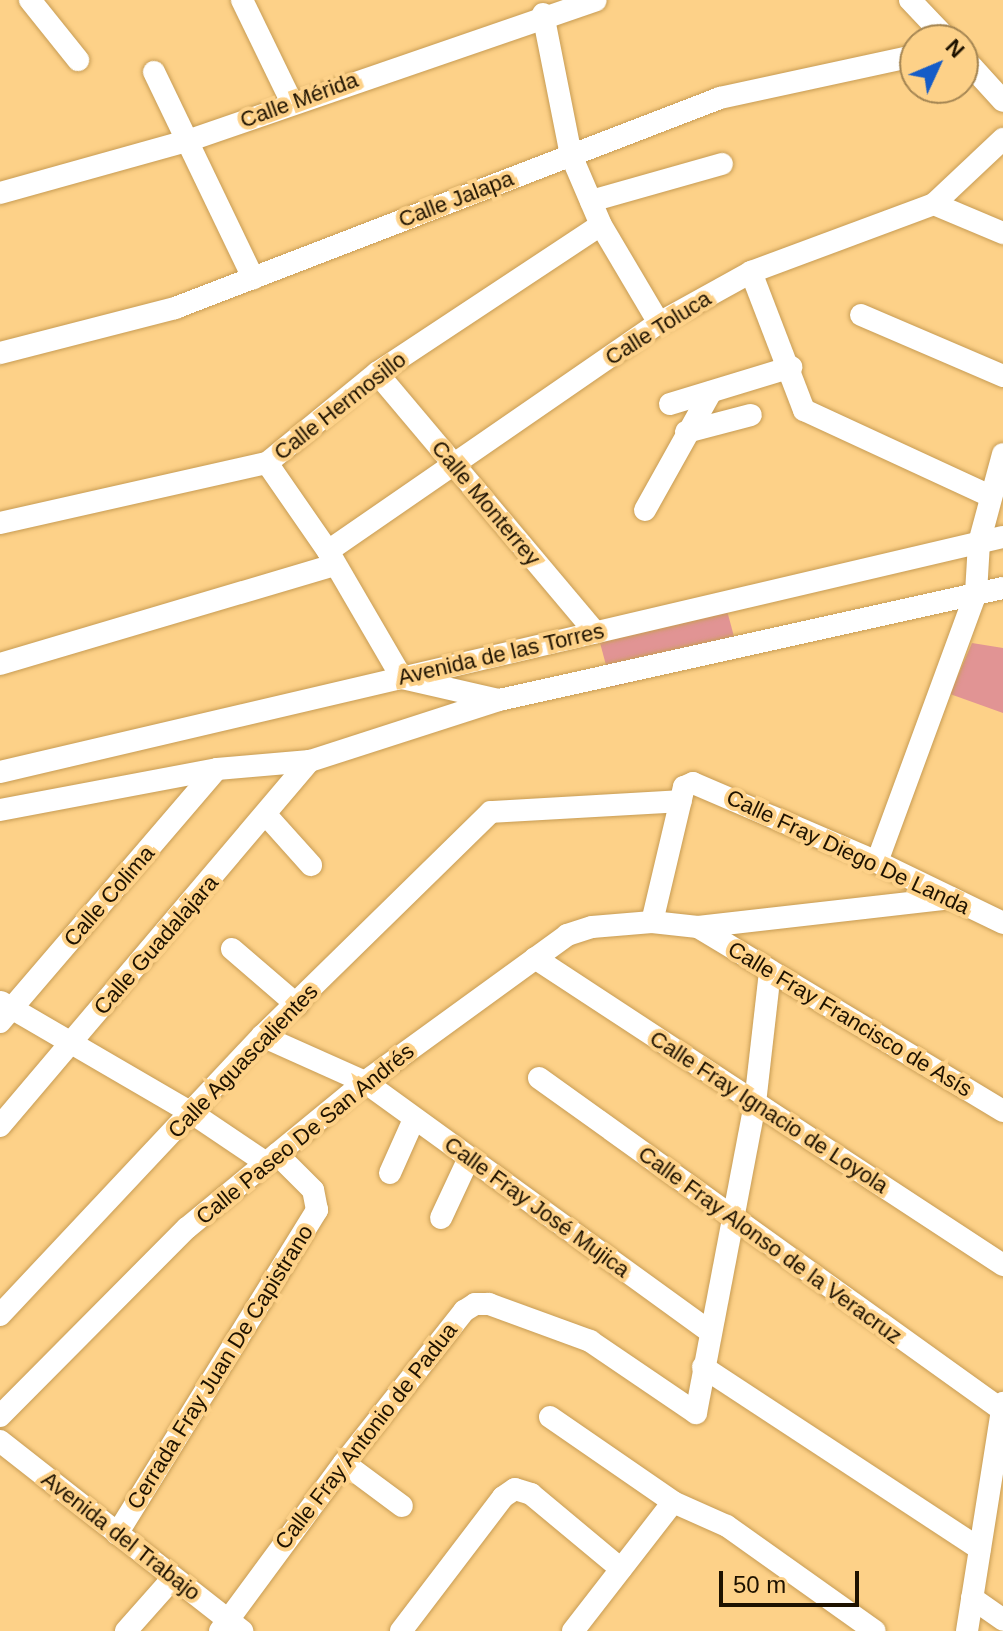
<!DOCTYPE html>
<meta charset="utf-8">
<style>
body{margin:0}
#map{position:relative;width:1003px;height:1631px;overflow:hidden;background:#fdd188;font-family:Helvetica,sans-serif}
div>[style]{position:absolute}
[style*='--x']{left:calc(var(--x)*1px);top:calc(var(--y)*1px);width:calc(var(--w)*1px);rotate:calc(var(--a)*1deg)}
.green>*{inset:0;background:#e19494;transform-origin:0 0}
.roads{filter:drop-shadow(0 0 2px #c79c54) drop-shadow(0 0 2px #c79c54)}
.minor>*{height:22px;margin:-11px;padding:0 11px;transform-origin:11px;border-radius:11px;background:#fff}
span{translate:-50% -50%;white-space:nowrap;text-align:center;line-height:1.15;-webkit-text-stroke:8px #fdd188;paint-order:stroke}
.street-label{font-size:22px;color:#1e1200}
.north{position:absolute;left:899px;top:24px;width:80px;height:80px;box-sizing:border-box;background:#fdd188;border:2px solid #a48552;border-radius:50%;rotate:46deg;font-size:22px;font-weight:700;line-height:32px;text-align:center;color:#1e1200}
.north::after{content:'';display:block;margin:auto;width:28px;height:36px;background:#155cc7;clip-path:polygon(50% 0,100% 100%,50% 72%,0 100%)}
.scale{position:absolute;left:719px;top:1571px;width:140px;height:36px;box-sizing:border-box;border:4px solid #1e1200;border-top:0;padding-left:10px;font-size:24px;line-height:28px;white-space:nowrap;color:#1e1200;-webkit-text-stroke:6px #fdd188;paint-order:stroke}
</style>
<div id="map">
<div class="green">
<i style="left:725px;top:603px;width:52px;height:131px;rotate:75deg"></i>
<i style="clip-path:polygon(972px 643px,1003px 648px,1003px 713px,950px 694px)"></i>
</div>
<div class="roads">
<div class="minor">
<i style="--x:30;--y:0;--w:77;--a:51.3"></i>
<i style="--x:242;--y:0;--w:112;--a:64.1"></i>
<i style="--x:910;--y:0;--w:55;--a:46.5"></i>
<i style="--x:543;--y:14;--w:144;--a:78.8"></i>
<i style="--x:571;--y:155;--w:76;--a:66.8"></i>
<i style="--x:601;--y:225;--w:114;--a:59.4"></i>
<i style="--x:963;--y:57;--w:59;--a:47.7"></i>
<i style="--x:154;--y:72;--w:229;--a:64.3"></i>
<i style="--x:0;--y:193;--w:197;--a:-15.6"></i>
<i style="--x:190;--y:140;--w:429;--a:-19"></i>
<i style="--x:591;--y:201;--w:136;--a:-15.8"></i>
<i style="--x:934;--y:204;--w:75;--a:22.8"></i>
<i style="--x:751;--y:272;--w:148;--a:69"></i>
<i style="--x:804;--y:410;--w:205;--a:24.8"></i>
<i style="--x:861;--y:315;--w:155;--a:23.2"></i>
<i style="--x:0;--y:353;--w:181;--a:-14.4"></i>
<i style="--x:175;--y:308;--w:584;--a:-21.07"></i>
<i style="--x:720;--y:98;--w:199;--a:-12.2"></i>
<i style="--x:377;--y:373;--w:339;--a:49.9"></i>
<i style="--x:670;--y:404;--w:127;--a:-16.9"></i>
<i style="--x:686;--y:432;--w:67;--a:-14.7"></i>
<i style="--x:267;--y:463;--w:107;--a:55.3"></i>
<i style="--x:328;--y:551;--w:147;--a:59.8"></i>
<i style="--x:402;--y:678;--w:98;--a:12.9"></i>
<i style="--x:645;--y:510;--w:135;--a:-60.8"></i>
<i style="--x:0;--y:523;--w:274;--a:-12.7"></i>
<i style="--x:267;--y:463;--w:142;--a:-39.3"></i>
<i style="--x:377;--y:373;--w:268;--a:-33.5"></i>
<i style="--x:328;--y:551;--w:402;--a:-34.6"></i>
<i style="--x:659;--y:323;--w:105;--a:-29"></i>
<i style="--x:751;--y:272;--w:195;--a:-20.4"></i>
<i style="--x:934;--y:204;--w:95;--a:-43.3"></i>
<i style="--x:0;--y:664;--w:349;--a:-16.5"></i>
<i style="--x:0;--y:772;--w:1030;--a:-13.19"></i>
<i style="--x:0;--y:810;--w:221;--a:-10.7"></i>
<i style="--x:217;--y:769;--w:93;--a:-4.9"></i>
<i style="--x:310;--y:761;--w:199;--a:-17.9"></i>
<i style="--x:499;--y:700;--w:516;--a:-12.53"></i>
<i style="--x:267;--y:816;--w:66;--a:48.1"></i>
<i style="--x:877;--y:862;--w:287;--a:-69.8"></i>
<i style="--x:976;--y:593;--w:50;--a:-86.6"></i>
<i style="--x:979;--y:543;--w:92;--a:-74.9"></i>
<i style="--x:652;--y:922;--w:139;--a:-76.7"></i>
<i style="--x:684;--y:787;--w:10;--a:-24"></i>
<i style="--x:693;--y:783;--w:200;--a:23.2"></i>
<i style="--x:877;--y:862;--w:140;--a:25.8"></i>
<i style="--x:698;--y:927;--w:356;--a:31.1"></i>
<i style="--x:232;--y:949;--w:86;--a:40.7"></i>
<i style="--x:535;--y:958;--w:560;--a:33.26"></i>
<i style="--x:1;--y:1002;--w:221;--a:30.2"></i>
<i style="--x:192;--y:1113;--w:89;--a:34"></i>
<i style="--x:0;--y:1022;--w:333;--a:-49.4"></i>
<i style="--x:262;--y:1036;--w:113;--a:24.1"></i>
<i style="--x:365;--y:1082;--w:426;--a:35.9"></i>
<i style="--x:539;--y:1078;--w:570;--a:35.64"></i>
<i style="--x:0;--y:1126;--w:479;--a:-49.7"></i>
<i style="--x:390;--y:1173;--w:59;--a:-66"></i>
<i style="--x:441;--y:1218;--w:66;--a:-65"></i>
<i style="--x:0;--y:1315;--w:383;--a:-46.8"></i>
<i style="--x:262;--y:1036;--w:320;--a:-44.4"></i>
<i style="--x:491;--y:812;--w:190;--a:-3.3"></i>
<i style="--x:703;--y:1367;--w:331;--a:33.3"></i>
<i style="--x:0;--y:1416;--w:265;--a:-45.2"></i>
<i style="--x:187;--y:1228;--w:230;--a:-39.4"></i>
<i style="--x:365;--y:1082;--w:250;--a:-36"></i>
<i style="--x:567;--y:935;--w:26;--a:-18"></i>
<i style="--x:592;--y:927;--w:60;--a:-4.8"></i>
<i style="--x:652;--y:922;--w:46;--a:6.2"></i>
<i style="--x:698;--y:927;--w:255;--a:-6.5"></i>
<i style="--x:550;--y:1417;--w:150;--a:34.6"></i>
<i style="--x:673;--y:1502;--w:59;--a:24"></i>
<i style="--x:727;--y:1526;--w:181;--a:35.4"></i>
<i style="--x:0;--y:1441;--w:308;--a:38.1"></i>
<i style="--x:344;--y:1463;--w:72;--a:36.6"></i>
<i style="--x:117;--y:1534;--w:381;--a:-58.3"></i>
<i style="--x:317;--y:1210;--w:20;--a:-101"></i>
<i style="--x:313;--y:1190;--w:51;--a:-135"></i>
<i style="--x:972;--y:1598;--w:38;--a:35"></i>
<i style="--x:126;--y:1631;--w:71;--a:-48.4"></i>
<i style="--x:220;--y:1631;--w:209;--a:-53.6"></i>
<i style="--x:344;--y:1463;--w:194;--a:-51.7"></i>
<i style="--x:464;--y:1311;--w:13;--a:-32"></i>
<i style="--x:475;--y:1304;--w:14;--a:0"></i>
<i style="--x:489;--y:1304;--w:108;--a:20.1"></i>
<i style="--x:590;--y:1341;--w:128;--a:34.2"></i>
<i style="--x:696;--y:1413;--w:316;--a:-79.2"></i>
<i style="--x:755;--y:1103;--w:133;--a:-83.5"></i>
<i style="--x:401;--y:1631;--w:168;--a:-52.7"></i>
<i style="--x:503;--y:1497;--w:14;--a:-34"></i>
<i style="--x:515;--y:1489;--w:17;--a:17"></i>
<i style="--x:531;--y:1494;--w:117;--a:39.8"></i>
<i style="--x:573;--y:1631;--w:163;--a:-52.2"></i>
<i style="--x:967;--y:1631;--w:231;--a:-81"></i>
</div>
</div>
<div class="street-label">
<span style="left:299px;top:100px;rotate:-20deg">Calle Mérida</span>
<span style="left:456px;top:199px;rotate:-21deg">Calle Jalapa</span>
<span style="left:658px;top:328px;rotate:-32deg">Calle Toluca</span>
<span style="left:340px;top:406px;rotate:-38deg">Calle Hermosillo</span>
<span style="left:486px;top:503px;rotate:50deg">Calle Monterrey</span>
<span style="left:501px;top:654px;rotate:-13deg">Avenida de las Torres</span>
<span style="left:848px;top:852px;rotate:25deg">Calle Fray Diego De Landa</span>
<span style="left:109px;top:896px;rotate:-49deg">Calle Colima</span>
<span style="left:156px;top:945px;rotate:-49deg">Calle Guadalajara</span>
<span style="left:850px;top:1019px;rotate:31deg">Calle Fray Francisco de Asís</span>
<span style="left:243px;top:1061px;rotate:-46deg">Calle Aguascalientes</span>
<span style="left:769px;top:1112px;rotate:33deg">Calle Fray Ignacio de Loyola</span>
<span style="left:305px;top:1134px;rotate:-39deg">Calle Paseo De San Andrés</span>
<span style="left:537px;top:1207px;rotate:36deg">Calle Fray José Mujica</span>
<span style="left:770px;top:1245px;rotate:36deg">Calle Fray Alonso de la Veracruz</span>
<span style="left:220px;top:1367px;rotate:-58deg">Cerrada Fray Juan De Capistrano</span>
<span style="left:366px;top:1436px;rotate:-52deg">Calle Fray Antonio de Padua</span>
<span style="left:121px;top:1536px;rotate:38deg">Avenida del Trabajo</span>
</div>
<div class="north">N</div>
<div class="scale">50 m</div>
</div>
